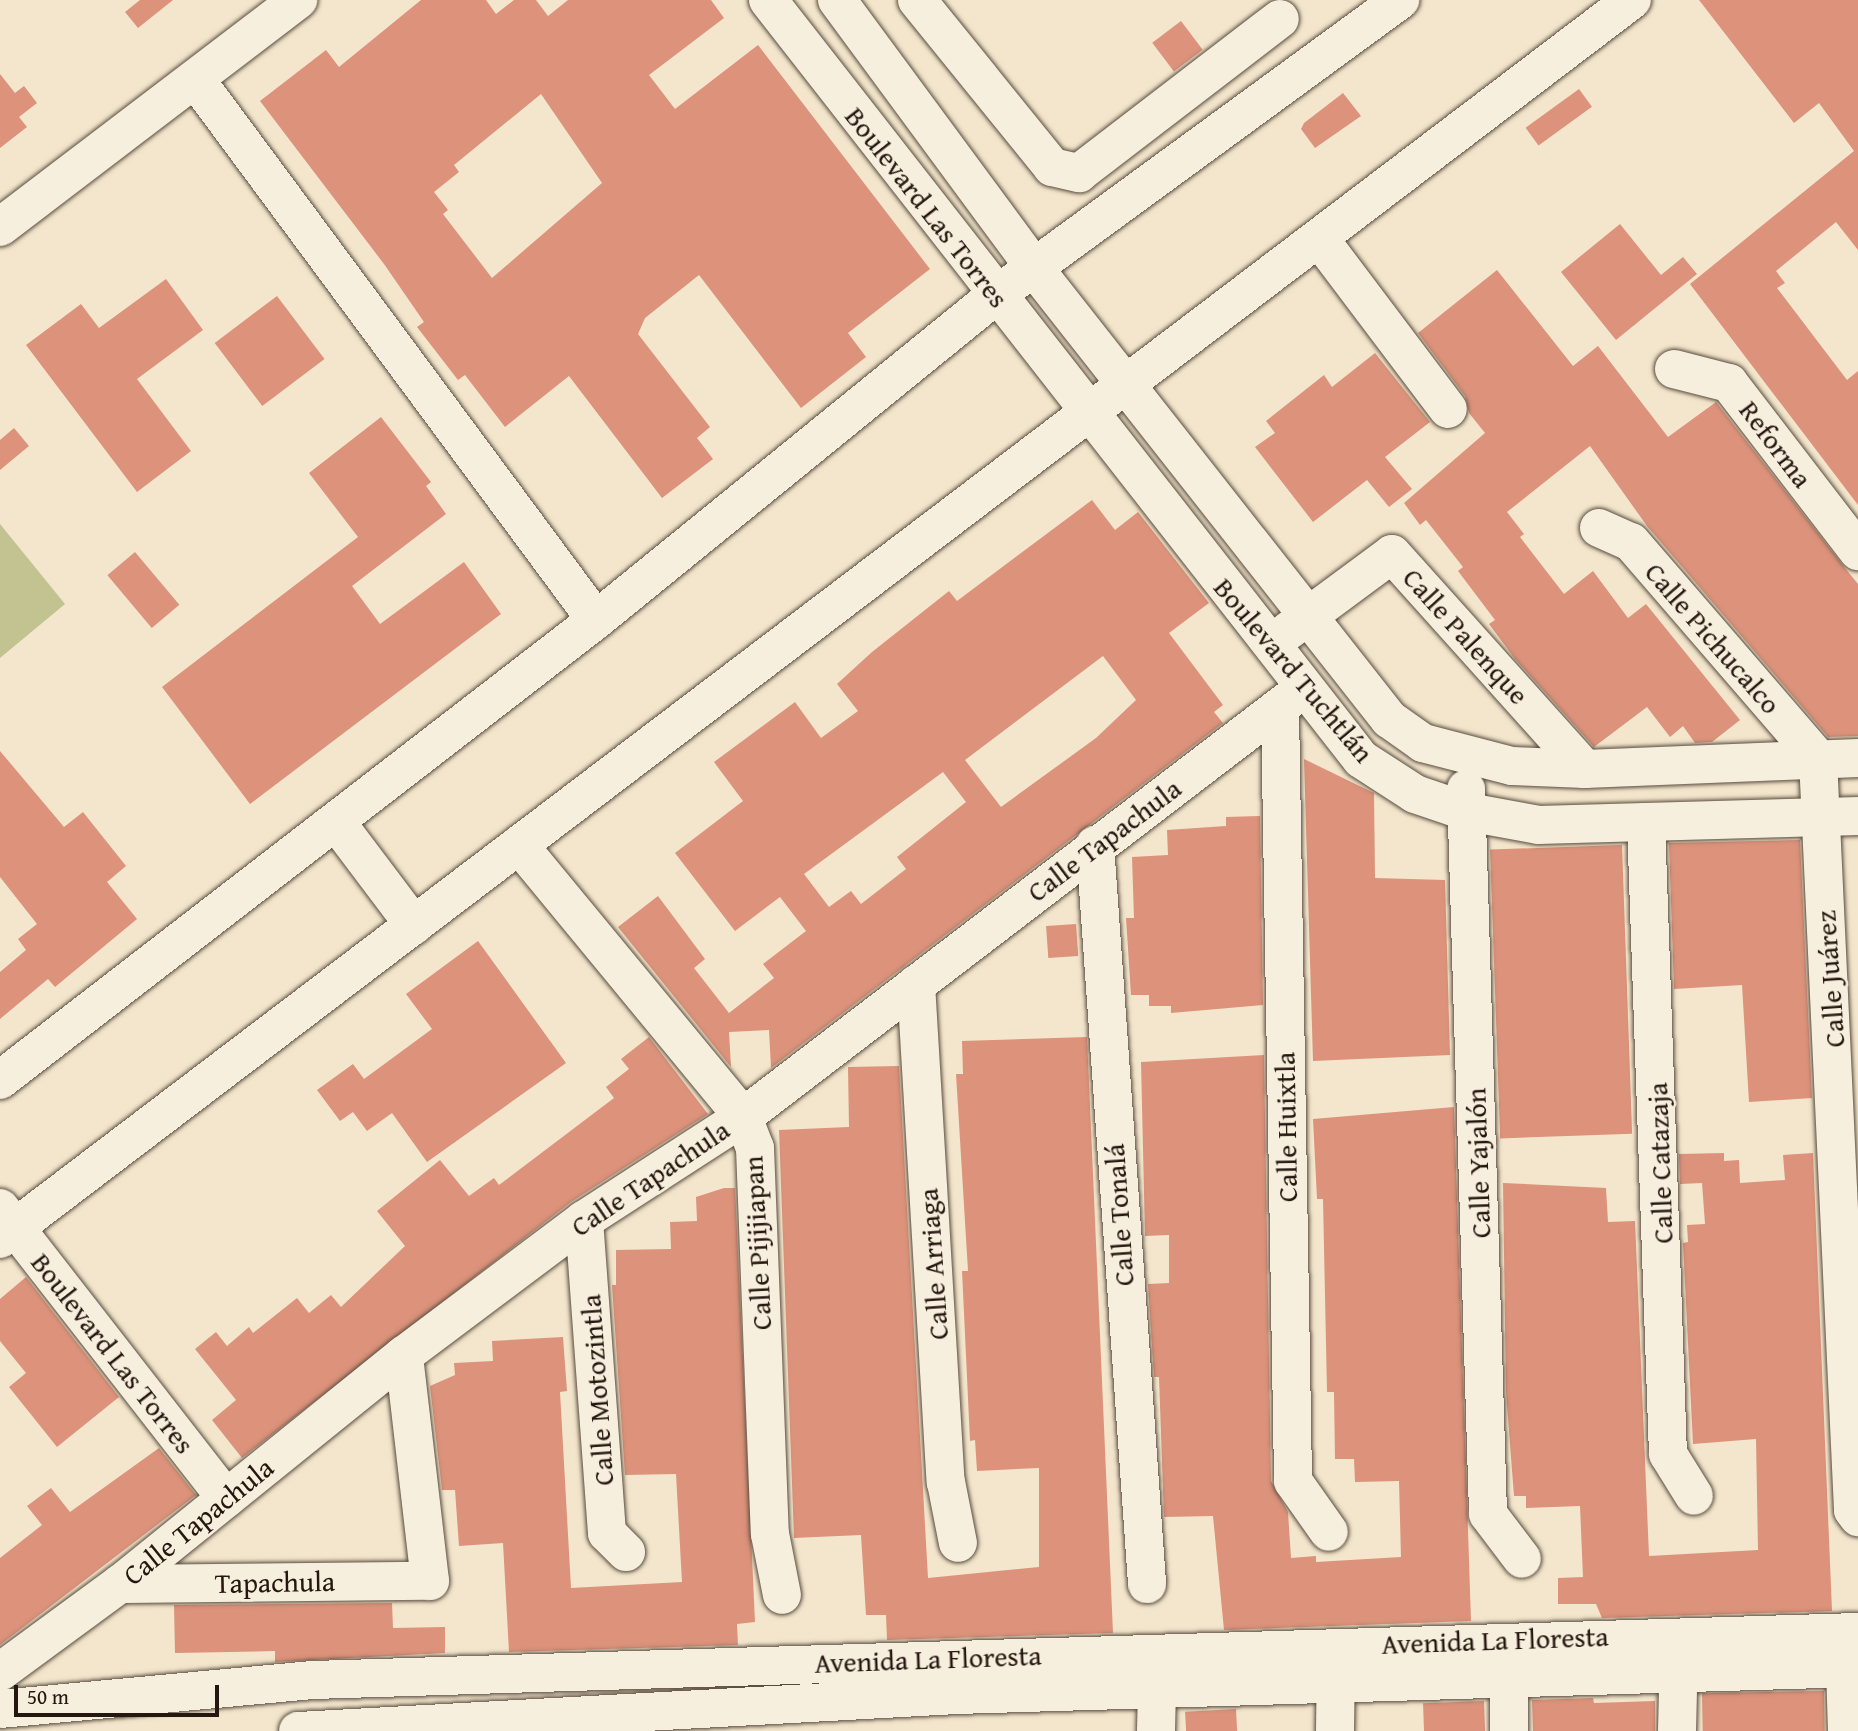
<!DOCTYPE html>
<meta charset="utf-8">
<style>
body{margin:0}
#map{position:relative;width:1858px;height:1731px;overflow:hidden;background:#f3e6cc;font-family:"Gentium Book Plus",serif}
div>[style]{position:absolute}
[style*='--x']{left:calc(var(--x)*1px);top:calc(var(--y)*1px);width:calc(var(--w)*1px);rotate:calc(var(--a)*1deg)}
.green>*{inset:0;background:#c3c392}
.building>*{inset:0;background:#dc927b;transform-origin:0 0}
.roads{filter:drop-shadow(0 0 2px #584b3e) drop-shadow(0 0 2px #584b3e)}
.minor>*{height:38px;margin:-19px;padding:0 19px;transform-origin:19px;border-radius:19px;background:#f7efde}
span{translate:-50% -50%;white-space:nowrap;text-align:center;line-height:1.15;-webkit-text-stroke:5px #f7efde;paint-order:stroke}
.street-label{font-size:28px;color:#25170f}
.scale{position:absolute;left:14px;top:1685px;width:205px;height:32px;box-sizing:border-box;border:4px solid #25170f;border-top:0;padding-left:9px;font-size:21px;line-height:24px;white-space:nowrap;color:#25170f;-webkit-text-stroke:5px #f7efde;paint-order:stroke}
</style>
<div id="map">
<div class="green">
<i style="clip-path:polygon(0 524px,65px 604px,0 658px)"></i>
</div>
<div class="building">
<i style="clip-path:polygon(140px 0,173px 0,138px 28px,125px 12px)"></i>
<i style="clip-path:polygon(evenodd,421px 0,486px 0,496px 14px,514px 0,536px 0,548px 16px,568px 0,711px 0,724px 18px,649px 75px,675px 109px,758px 45px,930px 269px,848px 333px,866px 357px,801px 408px,699px 275px,645px 318px,638px 334px,710px 427px,697px 438px,713px 459px,662px 498px,569px 376px,505px 427px,465px 375px,458px 380px,417px 327px,424px 322px,384px 264px,260px 101px,326px 50px,339px 67px,421px 0,541px 94px,602px 183px,492px 278px,443px 214px,448px 210px,434px 192px,459px 172px,454px 165px,541px 94px)"></i>
<i style="clip-path:polygon(1699px 0,1858px 0,1858px 250px,1836px 222px,1776px 271px,1785px 283px,1777px 288px,1847px 380px,1858px 371px,1858px 505px,1690px 284px,1854px 151px,1819px 103px,1794px 123px)"></i>
<i style="left:1181px;top:21px;width:36px;height:36px;rotate:53deg"></i>
<i style="clip-path:polygon(0 74px,15px 93px,24px 86px,37px 103px,19px 117px,27px 127px,0 148px)"></i>
<i style="left:1579px;top:89px;width:22px;height:66px;rotate:54deg"></i>
<i style="clip-path:polygon(1343px 93px,1361px 116px,1315px 148px,1301px 129px,1304px 123px)"></i>
<i style="clip-path:polygon(1620px 224px,1661px 275px,1683px 257px,1697px 274px,1616px 340px,1561px 272px)"></i>
<i style="clip-path:polygon(1497px 270px,1573px 366px,1598px 346px,1668px 437px,1716px 402px,1845px 568px,1858px 584px,1858px 736px,1828px 737px,1647px 526px,1590px 446px,1507px 512px,1524px 534px,1520px 537px,1564px 594px,1593px 571px,1628px 618px,1646px 604px,1740px 720px,1712px 742px,1695px 743px,1683px 726px,1670px 737px,1647px 707px,1594px 747px,1515px 659px,1489px 624px,1495px 620px,1458px 571px,1463px 567px,1426px 520px,1420px 525px,1404px 503px,1485px 433px,1469px 413px,1465px 396px,1418px 333px)"></i>
<i style="clip-path:polygon(166px 279px,203px 330px,137px 379px,191px 451px,137px 492px,26px 345px,81px 304px,99px 328px)"></i>
<i style="left:277px;top:296px;width:79px;height:78px;rotate:53deg"></i>
<i style="clip-path:polygon(1375px 353px,1430px 422px,1385px 457px,1412px 489px,1389px 507px,1367px 480px,1313px 522px,1255px 447px,1275px 433px,1266px 421px,1324px 375px,1332px 387px)"></i>
<i style="clip-path:polygon(381px 417px,431px 482px,426px 486px,446px 514px,352px 586px,380px 624px,464px 562px,501px 614px,250px 804px,162px 687px,358px 537px,309px 473px)"></i>
<i style="clip-path:polygon(14px 428px,29px 446px,0 470px,0 440px)"></i>
<i style="clip-path:polygon(evenodd,1092px 500px,1115px 530px,1138px 512px,1209px 603px,1169px 633px,1223px 705px,1214px 712px,1223px 723px,771px 1068px,769px 1030px,729px 1032px,731px 1067px,618px 927px,658px 896px,705px 959px,694px 968px,729px 1013px,774px 978px,763px 964px,806px 931px,780px 897px,735px 931px,675px 853px,743px 801px,714px 762px,795px 702px,821px 738px,858px 711px,837px 684px,872px 652px,949px 591px,957px 601px,1092px 500px,1103px 656px,1136px 700px,1096px 738px,1001px 807px,965px 760px,1103px 656px,1092px 500px,943px 772px,966px 802px,897px 857px,906px 869px,861px 904px,851px 891px,829px 907px,804px 874px,943px 772px)"></i>
<i style="left:135px;top:552px;width:69px;height:36px;rotate:50deg"></i>
<i style="clip-path:polygon(0 751px,64px 827px,83px 812px,126px 866px,107px 882px,137px 919px,55px 987px,48px 979px,0 1019px,0 972px,26px 950px,18px 939px,37px 924px,0 877px)"></i>
<i style="clip-path:polygon(1304px 759px,1374px 793px,1375px 878px,1445px 880px,1450px 1055px,1313px 1061px)"></i>
<i style="clip-path:polygon(1260px 816px,1263px 1005px,1171px 1013px,1171px 1006px,1149px 1006px,1149px 995px,1131px 995px,1126px 918px,1134px 918px,1132px 857px,1168px 855px,1167px 830px,1226px 826px,1226px 817px)"></i>
<i style="clip-path:polygon(1800px 840px,1812px 1098px,1749px 1102px,1742px 985px,1674px 989px,1669px 843px)"></i>
<i style="left:1622px;top:845px;width:289px;height:132px;rotate:88deg"></i>
<i style="left:1076px;top:924px;width:32px;height:30px;rotate:86deg"></i>
<i style="clip-path:polygon(478px 941px,566px 1063px,427px 1162px,392px 1113px,367px 1131px,353px 1112px,340px 1121px,317px 1090px,353px 1064px,364px 1079px,432px 1029px,406px 994px)"></i>
<i style="clip-path:polygon(649px 1037px,708px 1114px,571px 1202px,242px 1458px,212px 1420px,236px 1400px,195px 1349px,216px 1332px,227px 1346px,249px 1327px,253px 1333px,297px 1298px,309px 1313px,331px 1295px,341px 1307px,405px 1246px,377px 1211px,440px 1160px,469px 1196px,494px 1178px,499px 1185px,614px 1098px,606px 1087px,629px 1069px,621px 1059px)"></i>
<i style="clip-path:polygon(1087px 1037px,1113px 1633px,887px 1640px,886px 1615px,866px 1615px,861px 1535px,794px 1538px,779px 1130px,849px 1127px,848px 1067px,899px 1066px,928px 1578px,1039px 1567px,1039px 1468px,977px 1471px,975px 1440px,970px 1441px,962px 1271px,968px 1271px,956px 1074px,963px 1074px,962px 1041px)"></i>
<i style="clip-path:polygon(1264px 1055px,1271px 1481px,1288px 1512px,1291px 1558px,1316px 1556px,1316px 1562px,1401px 1557px,1399px 1481px,1355px 1482px,1354px 1459px,1335px 1459px,1334px 1392px,1327px 1392px,1323px 1199px,1317px 1199px,1313px 1119px,1454px 1107px,1471px 1621px,1224px 1630px,1213px 1516px,1164px 1517px,1159px 1377px,1154px 1377px,1148px 1284px,1169px 1283px,1169px 1235px,1145px 1236px,1141px 1062px)"></i>
<i style="clip-path:polygon(1724px 1153px,1724px 1161px,1739px 1160px,1740px 1183px,1785px 1180px,1783px 1155px,1813px 1153px,1832px 1611px,1602px 1618px,1596px 1604px,1558px 1604px,1558px 1578px,1583px 1577px,1580px 1506px,1526px 1508px,1526px 1496px,1514px 1496px,1506px 1392px,1503px 1183px,1606px 1188px,1608px 1222px,1635px 1221px,1649px 1556px,1758px 1550px,1756px 1439px,1693px 1444px,1683px 1243px,1688px 1242px,1687px 1225px,1705px 1224px,1702px 1183px,1680px 1184px,1679px 1154px)"></i>
<i style="clip-path:polygon(724px 1188px,735px 1188px,755px 1622px,737px 1624px,738px 1645px,509px 1652px,503px 1543px,459px 1546px,455px 1490px,442px 1490px,430px 1386px,455px 1375px,454px 1363px,493px 1361px,492px 1341px,563px 1337px,567px 1391px,560px 1392px,571px 1588px,682px 1582px,676px 1474px,625px 1475px,612px 1285px,616px 1285px,616px 1250px,671px 1249px,670px 1222px,697px 1221px,696px 1197px)"></i>
<i style="clip-path:polygon(26px 1277px,119px 1397px,57px 1447px,9px 1387px,26px 1373px,0 1341px,0 1299px)"></i>
<i style="clip-path:polygon(159px 1448px,196px 1495px,0 1645px,0 1558px,42px 1525px,27px 1506px,51px 1488px,70px 1512px)"></i>
<i style="clip-path:polygon(392px 1603px,393px 1628px,445px 1627px,445px 1653px,275px 1662px,275px 1651px,175px 1653px,174px 1605px)"></i>
<i style="left:1824px;top:1691px;width:40px;height:122px;rotate:89deg"></i>
<i style="clip-path:polygon(1593px 1698px,1594px 1703px,1655px 1701px,1655px 1731px,1533px 1731px,1532px 1700px)"></i>
<i style="left:1484px;top:1701px;width:30px;height:61px;rotate:88deg"></i>
<i style="left:1236px;top:1709px;width:22px;height:51px;rotate:87deg"></i>
</div>
<div class="roads">
<div class="minor">
<i style="--x:768;--y:0;--w:963;--a:52"></i>
<i style="--x:1361;--y:759;--w:64;--a:32.9"></i>
<i style="--x:1415;--y:794;--w:56;--a:18.8"></i>
<i style="--x:1468;--y:812;--w:72;--a:10.4"></i>
<i style="--x:1539;--y:825;--w:319;--a:-1.6"></i>
<i style="--x:837;--y:0;--w:334;--a:53.6"></i>
<i style="--x:1035;--y:269;--w:573;--a:51.81"></i>
<i style="--x:1389;--y:719;--w:42;--a:35.2"></i>
<i style="--x:1423;--y:743;--w:92;--a:14.5"></i>
<i style="--x:1512;--y:766;--w:73;--a:2.4"></i>
<i style="--x:1585;--y:769;--w:273;--a:-2.3"></i>
<i style="--x:917;--y:0;--w:215;--a:51"></i>
<i style="--x:1052;--y:167;--w:28;--a:13"></i>
<i style="--x:1079;--y:173;--w:253;--a:-37.5"></i>
<i style="--x:196;--y:80;--w:672;--a:53.47"></i>
<i style="--x:0;--y:227;--w:375;--a:-37.3"></i>
<i style="--x:1319;--y:238;--w:214;--a:53"></i>
<i style="--x:1674;--y:369;--w:57;--a:14.3"></i>
<i style="--x:1729;--y:383;--w:212;--a:52.5"></i>
<i style="--x:1599;--y:528;--w:35;--a:24"></i>
<i style="--x:1631;--y:542;--w:286;--a:49.2"></i>
<i style="--x:1818;--y:759;--w:752;--a:87.33"></i>
<i style="--x:1853;--y:1510;--w:9;--a:54"></i>
<i style="--x:1288;--y:631;--w:129;--a:-36.5"></i>
<i style="--x:1392;--y:554;--w:289;--a:48.1"></i>
<i style="--x:1280;--y:710;--w:771;--a:89.03"></i>
<i style="--x:1293;--y:1481;--w:62;--a:54.8"></i>
<i style="--x:1466;--y:789;--w:725;--a:88.26"></i>
<i style="--x:1488;--y:1514;--w:56;--a:52.9"></i>
<i style="--x:1646;--y:822;--w:632;--a:88.01"></i>
<i style="--x:1668;--y:1454;--w:49;--a:58.2"></i>
<i style="--x:337;--y:823;--w:128;--a:53"></i>
<i style="--x:519;--y:845;--w:352;--a:50.5"></i>
<i style="--x:743;--y:1117;--w:33;--a:69"></i>
<i style="--x:755;--y:1148;--w:386;--a:87.8"></i>
<i style="--x:770;--y:1534;--w:62;--a:78.9"></i>
<i style="--x:1095;--y:845;--w:741;--a:85.97"></i>
<i style="--x:916;--y:984;--w:499;--a:86.6"></i>
<i style="--x:946;--y:1482;--w:62;--a:78.9"></i>
<i style="--x:0;--y:1080;--w:753;--a:-37.66"></i>
<i style="--x:596;--y:620;--w:514;--a:-39.08"></i>
<i style="--x:995;--y:296;--w:502;--a:-36.16"></i>
<i style="--x:0;--y:1208;--w:368;--a:52.1"></i>
<i style="--x:584;--y:1220;--w:314;--a:85.8"></i>
<i style="--x:607;--y:1533;--w:27;--a:45"></i>
<i style="--x:0;--y:1239;--w:2049;--a:-37.21"></i>
<i style="--x:120;--y:1584;--w:310;--a:-0.6"></i>
<i style="--x:430;--y:1581;--w:227;--a:-96.6"></i>
<i style="--x:1509;--y:1656;--w:75;--a:90"></i>
<i style="--x:0;--y:1672;--w:149;--a:-36.3"></i>
<i style="--x:120;--y:1584;--w:365;--a:-38.9"></i>
<i style="--x:404;--y:1355;--w:225;--a:-36.9"></i>
<i style="--x:584;--y:1220;--w:189;--a:-32.9"></i>
<i style="--x:743;--y:1117;--w:705;--a:-37.39"></i>
<i style="--x:0;--y:1709;--w:314;--a:-5.3"></i>
<i style="--x:313;--y:1680;--w:1546;--a:-1.78"></i>
<i style="--x:298;--y:1731;--w:660;--a:-3.13"></i>
<i style="--x:957;--y:1695;--w:901;--a:-1.72"></i>
<i style="--x:1156;--y:1731;--w:41;--a:-88.6"></i>
<i style="--x:1335;--y:1731;--w:70;--a:-89.2"></i>
<i style="--x:1677;--y:1731;--w:81;--a:-88.6"></i>
<i style="--x:1847;--y:1731;--w:63;--a:-91.8"></i>
<i style="--x:1845;--y:1668;--w:25;--a:-74"></i>
</div>
</div>
<div class="street-label">
<span style="left:927px;top:207px;rotate:52deg">Boulevard Las Torres</span>
<span style="left:1776px;top:444px;rotate:53deg">Reforma</span>
<span style="left:1466px;top:636px;rotate:48deg">Calle Palenque</span>
<span style="left:1713px;top:638px;rotate:49deg">Calle Pichucalco</span>
<span style="left:1294px;top:670px;rotate:50deg">Boulevard Tuchtlán</span>
<span style="left:1104px;top:840px;rotate:-37deg">Calle Tapachula</span>
<span style="left:1830px;top:979px;rotate:-94deg">Calle Juárez</span>
<span style="left:1286px;top:1127px;rotate:-91deg">Calle Huixtla</span>
<span style="left:1478px;top:1163px;rotate:-92deg">Calle Yajalón</span>
<span style="left:1660px;top:1163px;rotate:-92deg">Calle Catazaja</span>
<span style="left:650px;top:1178px;rotate:-34deg">Calle Tapachula</span>
<span style="left:1119px;top:1215px;rotate:-94deg">Calle Tonalá</span>
<span style="left:757px;top:1243px;rotate:-93deg">Calle Pijijiapan</span>
<span style="left:933px;top:1264px;rotate:-94deg">Calle Arriaga</span>
<span style="left:113px;top:1353px;rotate:52deg">Boulevard Las Torres</span>
<span style="left:597px;top:1390px;rotate:-94deg">Calle Motozintla</span>
<span style="left:198px;top:1521px;rotate:-39deg">Calle Tapachula</span>
<span style="left:275px;top:1582px;rotate:-1deg">Tapachula</span>
<span style="left:1495px;top:1640px;rotate:-2deg">Avenida La Floresta</span>
<span style="left:928px;top:1659px;rotate:-2deg">Avenida La Floresta</span>
</div>
<div class="scale">50 m</div>
</div>
